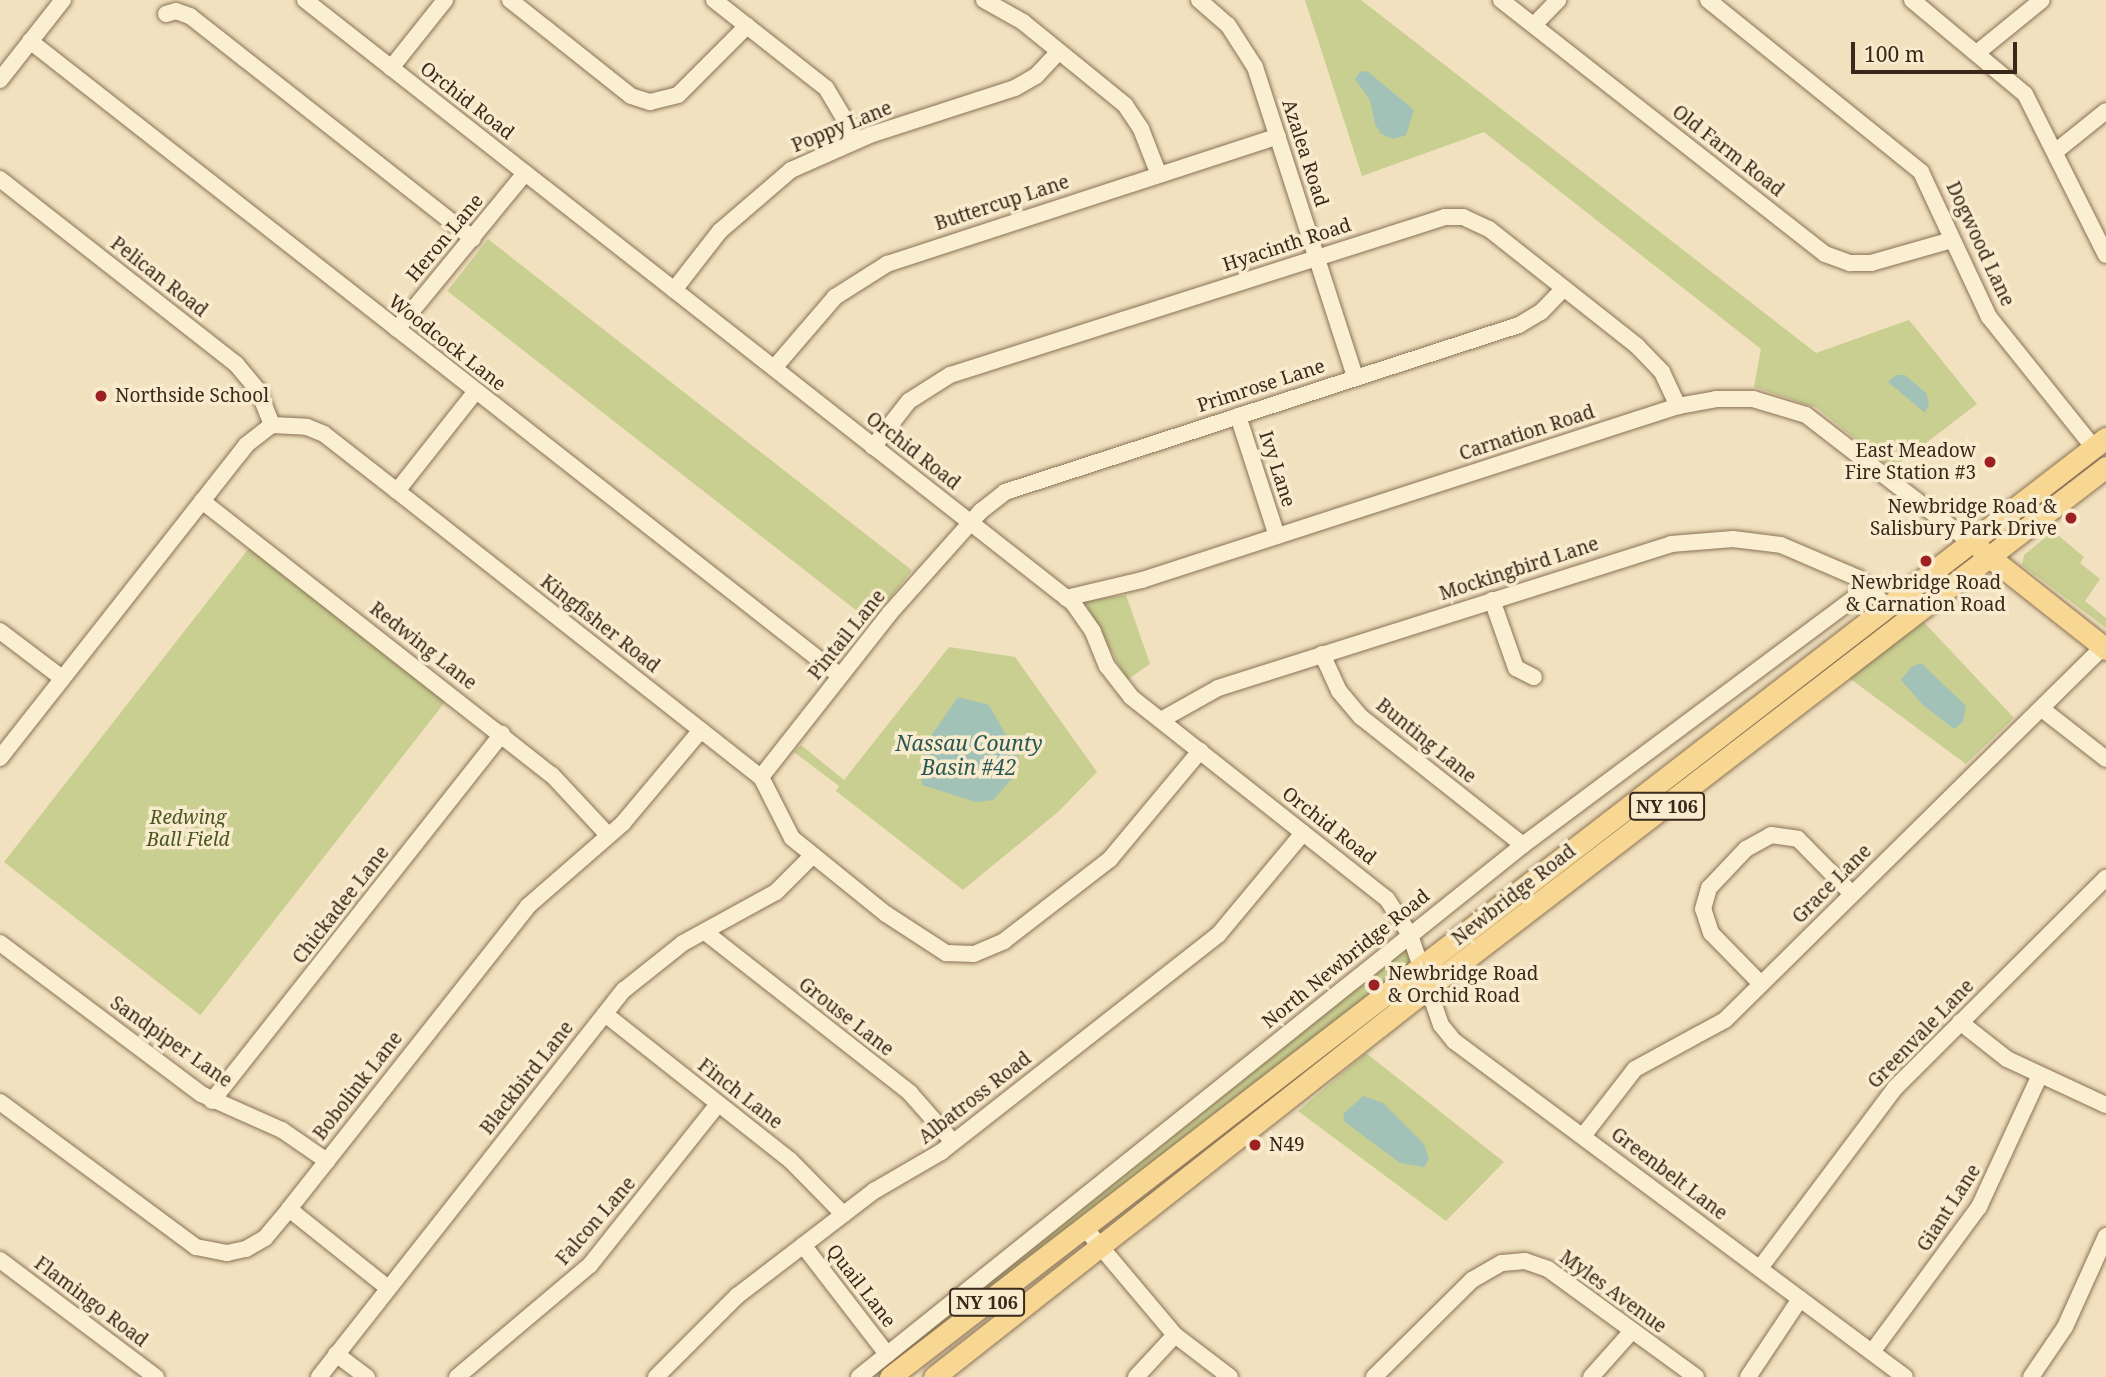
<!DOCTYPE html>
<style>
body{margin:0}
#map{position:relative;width:2106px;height:1377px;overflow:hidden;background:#f1e1be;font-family:"Noto Serif",serif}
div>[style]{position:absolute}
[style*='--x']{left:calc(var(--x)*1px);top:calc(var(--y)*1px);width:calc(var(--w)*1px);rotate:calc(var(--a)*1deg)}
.green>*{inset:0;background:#c8cf91;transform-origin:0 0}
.water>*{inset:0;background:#a2c2b8}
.roads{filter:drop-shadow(0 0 2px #8a7156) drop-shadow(0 0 2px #8a7156)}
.minor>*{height:16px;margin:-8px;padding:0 8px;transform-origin:8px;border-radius:8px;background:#fbefd2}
.major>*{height:21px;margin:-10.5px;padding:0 10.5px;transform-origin:10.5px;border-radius:10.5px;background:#f7d792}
.dots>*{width:19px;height:19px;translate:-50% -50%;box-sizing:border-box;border:4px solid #f8ebce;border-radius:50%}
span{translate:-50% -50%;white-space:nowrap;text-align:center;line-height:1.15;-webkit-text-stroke:7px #f8ebce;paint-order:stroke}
.shield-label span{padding:2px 5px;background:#f8ebce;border:2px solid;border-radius:5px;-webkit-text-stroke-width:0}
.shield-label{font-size:18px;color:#39291b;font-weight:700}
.street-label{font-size:19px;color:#39291b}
.poi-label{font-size:19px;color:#39291b}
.left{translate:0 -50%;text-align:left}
.right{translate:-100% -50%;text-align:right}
.park-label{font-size:19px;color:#495620;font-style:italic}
.water-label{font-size:21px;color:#295956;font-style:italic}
.scale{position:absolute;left:1851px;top:42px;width:166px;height:32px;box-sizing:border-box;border:4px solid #39291b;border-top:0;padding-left:9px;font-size:21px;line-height:24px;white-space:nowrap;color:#39291b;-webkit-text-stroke:5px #f8ebce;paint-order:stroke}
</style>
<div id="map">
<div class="green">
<i style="clip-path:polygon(1305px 0,1361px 0,1816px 353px,1909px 320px,1977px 404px,1892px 469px,1817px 408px,1754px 387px,1761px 349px,1484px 132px,1362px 176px)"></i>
<i style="left:488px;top:239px;width:538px;height:66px;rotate:38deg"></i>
<i style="clip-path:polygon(2053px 531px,2084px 557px,2080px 563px,2100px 579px,2085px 601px,2106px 618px,2106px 628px,2022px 565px,2024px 555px)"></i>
<i style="left:254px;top:542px;width:249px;height:406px;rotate:38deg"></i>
<i style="clip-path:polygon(1126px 595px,1150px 664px,1127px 680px,1084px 601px)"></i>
<i style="clip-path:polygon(1919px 617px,2014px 718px,1966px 764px,1845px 675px)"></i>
<i style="clip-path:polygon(949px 647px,1015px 657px,1097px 772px,1058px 812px,963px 890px,836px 791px,839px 786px,794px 752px,801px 745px,844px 780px)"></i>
<i style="clip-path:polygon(1410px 939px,1416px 965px,888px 1377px,864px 1377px)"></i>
<i style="clip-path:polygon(1366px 1053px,1504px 1162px,1446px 1221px,1298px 1111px)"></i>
</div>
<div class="water">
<i style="clip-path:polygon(1367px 71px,1414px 110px,1406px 135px,1394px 139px,1381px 134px,1375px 124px,1370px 100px,1355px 79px,1360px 72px)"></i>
<i style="clip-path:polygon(1896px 375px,1905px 375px,1926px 393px,1929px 403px,1925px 413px,1888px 382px)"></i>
<i style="clip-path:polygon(1921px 663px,1966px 706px,1963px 722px,1954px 729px,1923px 705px,1901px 680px,1911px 667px)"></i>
<i style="clip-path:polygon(958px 697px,989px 705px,1019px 758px,1018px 772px,993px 800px,976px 802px,922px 785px,920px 767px,929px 739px)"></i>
<i style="clip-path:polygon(1363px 1096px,1383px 1103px,1424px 1144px,1429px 1159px,1424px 1167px,1400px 1163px,1345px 1122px,1343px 1114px)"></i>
</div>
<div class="roads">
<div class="minor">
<i style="--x:305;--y:0;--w:976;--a:38.14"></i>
<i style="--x:1073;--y:603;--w:35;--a:55"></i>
<i style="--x:1093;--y:632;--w:37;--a:68"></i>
<i style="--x:1107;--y:666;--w:39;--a:52"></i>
<i style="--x:1131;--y:697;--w:326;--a:38.3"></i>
<i style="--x:1387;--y:899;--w:43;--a:57.4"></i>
<i style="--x:1410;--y:935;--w:95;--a:71"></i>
<i style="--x:1441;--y:1025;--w:21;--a:51"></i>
<i style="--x:1454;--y:1041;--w:562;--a:36.69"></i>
<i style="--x:510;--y:0;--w:154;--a:38.4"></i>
<i style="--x:631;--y:96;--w:20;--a:18"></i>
<i style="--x:650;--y:102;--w:29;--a:-14"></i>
<i style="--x:678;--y:95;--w:98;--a:-45"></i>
<i style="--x:714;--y:0;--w:142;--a:38.2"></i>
<i style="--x:826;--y:88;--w:61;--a:59.2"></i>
<i style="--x:984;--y:0;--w:45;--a:29.4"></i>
<i style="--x:1023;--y:22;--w:132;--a:39.1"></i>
<i style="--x:1125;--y:105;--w:29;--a:56"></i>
<i style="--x:1141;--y:129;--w:49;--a:68.6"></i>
<i style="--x:1199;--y:0;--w:38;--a:41"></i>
<i style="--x:1228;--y:25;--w:50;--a:57.3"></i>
<i style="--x:1255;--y:67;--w:326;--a:72.1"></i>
<i style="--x:1501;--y:0;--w:412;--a:38.1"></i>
<i style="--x:1825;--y:254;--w:27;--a:20"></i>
<i style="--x:1850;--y:263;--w:21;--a:0"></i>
<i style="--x:1871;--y:263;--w:84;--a:-15.9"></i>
<i style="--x:1708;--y:0;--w:274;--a:38.9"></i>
<i style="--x:1921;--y:172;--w:160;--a:64.9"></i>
<i style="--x:1989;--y:317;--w:168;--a:51.3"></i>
<i style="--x:1912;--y:0;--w:147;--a:39.8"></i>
<i style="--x:2025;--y:94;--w:180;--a:63.3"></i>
<i style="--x:166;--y:14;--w:10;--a:-17"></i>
<i style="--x:176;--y:11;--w:15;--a:20"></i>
<i style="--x:190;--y:16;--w:360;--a:38.2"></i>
<i style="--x:1534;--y:25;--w:35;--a:-46"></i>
<i style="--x:30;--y:41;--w:1029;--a:38.09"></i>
<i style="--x:1978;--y:52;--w:82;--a:-39.1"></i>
<i style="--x:391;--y:68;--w:87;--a:-51.5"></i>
<i style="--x:0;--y:80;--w:102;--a:-51.8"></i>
<i style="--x:2055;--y:152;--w:65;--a:-38.8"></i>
<i style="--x:0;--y:179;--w:300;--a:38.1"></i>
<i style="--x:236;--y:364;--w:34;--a:50"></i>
<i style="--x:258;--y:390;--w:38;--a:68"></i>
<i style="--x:674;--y:290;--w:75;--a:-52.1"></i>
<i style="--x:720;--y:231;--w:94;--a:-40.7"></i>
<i style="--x:791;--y:170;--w:86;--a:-23.9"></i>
<i style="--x:870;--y:135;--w:152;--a:-18"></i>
<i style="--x:1015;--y:88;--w:24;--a:-30"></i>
<i style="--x:1036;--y:76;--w:33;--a:-47"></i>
<i style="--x:397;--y:329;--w:202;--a:-50.6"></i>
<i style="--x:774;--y:368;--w:94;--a:-49.3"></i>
<i style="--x:835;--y:297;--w:62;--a:-32.4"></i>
<i style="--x:887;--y:264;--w:411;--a:-18.1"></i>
<i style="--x:1238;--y:416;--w:126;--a:72"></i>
<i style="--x:873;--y:447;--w:58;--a:-52"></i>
<i style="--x:909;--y:401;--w:49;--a:-32.4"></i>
<i style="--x:950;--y:375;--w:520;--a:-17.7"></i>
<i style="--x:1445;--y:217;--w:18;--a:0"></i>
<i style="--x:1463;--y:217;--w:29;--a:25"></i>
<i style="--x:1489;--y:229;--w:189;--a:38.3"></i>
<i style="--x:1637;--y:346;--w:36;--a:46"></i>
<i style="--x:1662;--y:372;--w:38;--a:65"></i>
<i style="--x:397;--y:491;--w:127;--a:-51.7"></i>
<i style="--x:202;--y:501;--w:444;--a:38.1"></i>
<i style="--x:552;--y:775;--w:82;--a:47"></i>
<i style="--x:1066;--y:598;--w:78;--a:-13.3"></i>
<i style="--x:1142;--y:580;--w:564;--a:-17.98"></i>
<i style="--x:1678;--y:406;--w:39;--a:-10"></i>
<i style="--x:1716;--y:399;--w:37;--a:0"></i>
<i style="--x:1753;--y:399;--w:55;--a:16.8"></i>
<i style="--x:1806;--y:415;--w:206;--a:37.7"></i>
<i style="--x:1492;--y:600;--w:72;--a:70.6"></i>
<i style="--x:1516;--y:668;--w:20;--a:27"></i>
<i style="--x:0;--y:631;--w:78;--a:37.2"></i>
<i style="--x:1322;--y:654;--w:41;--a:65.3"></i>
<i style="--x:1339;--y:691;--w:34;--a:50"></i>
<i style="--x:1361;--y:717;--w:206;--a:38.3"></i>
<i style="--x:2042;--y:709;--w:81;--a:38"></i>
<i style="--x:1161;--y:720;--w:65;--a:-29.3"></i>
<i style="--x:1218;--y:688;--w:475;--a:-17.6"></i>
<i style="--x:1671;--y:544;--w:62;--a:-4.6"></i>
<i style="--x:1733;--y:539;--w:48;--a:7.1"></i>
<i style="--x:1781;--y:545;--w:84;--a:23.2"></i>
<i style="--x:1858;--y:578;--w:41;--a:45"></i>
<i style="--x:0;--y:758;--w:398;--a:-51.8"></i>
<i style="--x:246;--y:445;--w:33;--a:-38"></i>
<i style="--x:272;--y:425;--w:35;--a:3"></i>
<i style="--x:307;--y:427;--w:18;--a:22"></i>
<i style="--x:324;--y:434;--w:93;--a:38"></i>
<i style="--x:397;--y:491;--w:463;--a:38.2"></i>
<i style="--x:761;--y:777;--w:68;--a:63.1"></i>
<i style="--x:792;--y:838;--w:121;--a:39"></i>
<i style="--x:886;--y:914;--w:72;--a:33"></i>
<i style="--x:946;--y:953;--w:28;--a:2"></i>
<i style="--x:974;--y:954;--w:33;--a:-23"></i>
<i style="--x:1004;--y:941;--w:134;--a:-37.7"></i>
<i style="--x:1110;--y:859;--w:141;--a:-50.2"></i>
<i style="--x:761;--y:777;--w:209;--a:-51.8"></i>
<i style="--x:890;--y:613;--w:137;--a:-48.3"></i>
<i style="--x:981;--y:511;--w:31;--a:-38"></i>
<i style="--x:1005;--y:492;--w:540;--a:-18"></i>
<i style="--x:1519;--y:325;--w:26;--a:-31"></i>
<i style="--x:1541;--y:312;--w:33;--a:-46"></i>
<i style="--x:705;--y:932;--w:261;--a:38.1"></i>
<i style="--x:910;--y:1093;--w:65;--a:48.7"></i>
<i style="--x:0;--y:943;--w:251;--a:36.9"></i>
<i style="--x:201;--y:1094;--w:89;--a:24"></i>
<i style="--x:282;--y:1130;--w:55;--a:34.6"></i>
<i style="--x:1761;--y:984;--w:71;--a:-134.4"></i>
<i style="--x:1711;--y:933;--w:25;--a:-108"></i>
<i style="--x:1703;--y:909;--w:22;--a:-74"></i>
<i style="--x:1709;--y:888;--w:54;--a:-46.5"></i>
<i style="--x:1746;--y:849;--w:29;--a:-29"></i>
<i style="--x:1771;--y:835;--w:27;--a:8"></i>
<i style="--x:1798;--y:839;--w:77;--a:45.5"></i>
<i style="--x:605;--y:1014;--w:236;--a:38.3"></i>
<i style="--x:790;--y:1160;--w:76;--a:45.5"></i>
<i style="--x:1960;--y:1022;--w:60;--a:38.2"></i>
<i style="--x:2007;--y:1059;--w:109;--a:24.9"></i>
<i style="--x:212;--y:1101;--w:468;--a:-51.7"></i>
<i style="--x:0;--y:1102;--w:244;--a:36.5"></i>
<i style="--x:196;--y:1247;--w:32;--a:11"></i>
<i style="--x:227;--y:1253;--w:19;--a:-12"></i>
<i style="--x:246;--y:1249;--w:22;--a:-30"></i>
<i style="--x:265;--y:1238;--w:38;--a:-50"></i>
<i style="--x:289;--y:1209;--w:386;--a:-51.7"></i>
<i style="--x:528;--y:906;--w:126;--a:-41.1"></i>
<i style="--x:623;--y:823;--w:121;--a:-50"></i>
<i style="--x:1583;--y:1136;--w:85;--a:-52.2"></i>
<i style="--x:1635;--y:1069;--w:102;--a:-28.6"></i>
<i style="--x:1725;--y:1020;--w:531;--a:-44.62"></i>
<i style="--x:289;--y:1209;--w:127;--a:38.6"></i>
<i style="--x:1084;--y:1227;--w:141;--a:49.9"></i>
<i style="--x:1175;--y:1335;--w:69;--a:37.4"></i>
<i style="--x:803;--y:1245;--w:138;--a:52.4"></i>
<i style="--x:0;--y:1260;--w:195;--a:36.9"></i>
<i style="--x:1760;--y:1268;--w:225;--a:-53.1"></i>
<i style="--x:1895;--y:1088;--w:298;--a:-44.9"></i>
<i style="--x:1872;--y:1352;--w:180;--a:-53.6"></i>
<i style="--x:1979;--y:1207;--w:145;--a:-65.2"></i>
<i style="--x:336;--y:1354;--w:39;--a:37"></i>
<i style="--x:319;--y:1377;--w:493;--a:-51.8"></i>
<i style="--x:624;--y:990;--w:75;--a:-38.5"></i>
<i style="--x:683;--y:943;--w:106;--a:-28.7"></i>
<i style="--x:776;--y:892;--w:52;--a:-45"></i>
<i style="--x:457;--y:1377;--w:174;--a:-40.1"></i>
<i style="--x:590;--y:1265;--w:206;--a:-51.5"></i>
<i style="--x:656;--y:1377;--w:115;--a:-45"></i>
<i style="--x:737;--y:1296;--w:173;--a:-37.5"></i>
<i style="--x:874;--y:1191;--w:78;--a:-30.2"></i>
<i style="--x:941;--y:1152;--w:352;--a:-38.1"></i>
<i style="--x:1218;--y:935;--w:133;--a:-50.2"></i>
<i style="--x:859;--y:1377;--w:851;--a:-38.7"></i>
<i style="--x:1523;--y:845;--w:433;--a:-36.7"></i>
<i style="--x:1136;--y:1377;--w:57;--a:-47.1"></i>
<i style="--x:1374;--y:1377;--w:138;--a:-44.7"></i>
<i style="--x:1472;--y:1280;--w:34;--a:-30"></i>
<i style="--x:1502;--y:1263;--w:23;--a:-5"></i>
<i style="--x:1525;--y:1261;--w:24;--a:19"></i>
<i style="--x:1548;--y:1269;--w:183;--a:36.1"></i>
<i style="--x:1591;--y:1377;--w:62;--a:-48.3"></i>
<i style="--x:1748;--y:1377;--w:94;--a:-56.3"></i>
<i style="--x:2031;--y:1377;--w:60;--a:-55.8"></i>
<i style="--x:2065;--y:1327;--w:100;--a:-65.7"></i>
</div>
<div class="major">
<i style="--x:1982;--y:551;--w:158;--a:38.3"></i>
<i style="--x:890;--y:1377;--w:1536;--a:-37.68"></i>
<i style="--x:934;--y:1377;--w:629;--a:-38.22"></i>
<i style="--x:1428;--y:988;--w:855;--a:-37.54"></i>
</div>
</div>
<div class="dots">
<i style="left:101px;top:396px;background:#9d2123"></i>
<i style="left:1990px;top:462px;background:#9d2123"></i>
<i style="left:2071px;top:518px;background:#9d2123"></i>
<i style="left:1926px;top:561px;background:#9d2123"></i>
<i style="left:1374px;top:985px;background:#9d2123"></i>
<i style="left:1255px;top:1145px;background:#9d2123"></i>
</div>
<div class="shield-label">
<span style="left:1667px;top:806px">NY 106</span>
<span style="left:987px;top:1302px">NY 106</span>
</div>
<div class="street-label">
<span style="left:467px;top:101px;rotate:38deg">Orchid Road</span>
<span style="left:842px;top:127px;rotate:-22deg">Poppy Lane</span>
<span style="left:1728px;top:151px;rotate:38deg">Old Farm Road</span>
<span style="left:1305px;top:153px;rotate:72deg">Azalea Road</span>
<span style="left:1002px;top:203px;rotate:-18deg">Buttercup Lane</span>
<span style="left:445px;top:238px;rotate:-50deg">Heron Lane</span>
<span style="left:1980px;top:244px;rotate:65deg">Dogwood Lane</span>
<span style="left:1287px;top:245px;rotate:-18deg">Hyacinth Road</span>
<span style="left:159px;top:277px;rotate:38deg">Pelican Road</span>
<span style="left:447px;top:343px;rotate:38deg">Woodcock Lane</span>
<span style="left:1261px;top:386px;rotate:-18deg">Primrose Lane</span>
<span style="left:1527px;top:433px;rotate:-18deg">Carnation Road</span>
<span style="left:913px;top:451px;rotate:38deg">Orchid Road</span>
<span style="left:1277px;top:469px;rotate:72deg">Ivy Lane</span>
<span style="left:1519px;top:569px;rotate:-18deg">Mockingbird Lane</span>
<span style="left:600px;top:624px;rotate:38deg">Kingfisher Road</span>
<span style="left:847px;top:635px;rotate:-51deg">Pintail Lane</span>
<span style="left:423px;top:646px;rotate:38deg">Redwing Lane</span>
<span style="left:1426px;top:741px;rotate:39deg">Bunting Lane</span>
<span style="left:1329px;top:826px;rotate:38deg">Orchid Road</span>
<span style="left:1832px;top:884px;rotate:-45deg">Grace Lane</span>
<span style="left:1514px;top:895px;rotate:-38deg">Newbridge Road</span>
<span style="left:341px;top:905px;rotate:-52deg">Chickadee Lane</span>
<span style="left:1346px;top:959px;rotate:-39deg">North Newbridge Road</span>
<span style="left:846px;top:1017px;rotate:38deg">Grouse Lane</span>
<span style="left:1921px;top:1034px;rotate:-46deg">Greenvale Lane</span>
<span style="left:171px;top:1042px;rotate:35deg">Sandpiper Lane</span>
<span style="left:527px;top:1078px;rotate:-52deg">Blackbird Lane</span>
<span style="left:358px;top:1086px;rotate:-52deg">Bobolink Lane</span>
<span style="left:740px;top:1094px;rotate:38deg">Finch Lane</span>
<span style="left:975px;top:1098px;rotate:-38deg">Albatross Road</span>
<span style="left:1669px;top:1174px;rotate:37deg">Greenbelt Lane</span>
<span style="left:1949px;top:1208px;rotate:-57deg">Giant Lane</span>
<span style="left:596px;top:1221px;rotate:-49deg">Falcon Lane</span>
<span style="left:861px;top:1286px;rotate:52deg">Quail Lane</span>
<span style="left:1613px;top:1292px;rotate:36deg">Myles Avenue</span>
<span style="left:91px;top:1302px;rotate:37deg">Flamingo Road</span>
</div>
<div class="poi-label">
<span class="left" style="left:115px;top:396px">Northside School</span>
<span class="right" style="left:1976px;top:462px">East Meadow<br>Fire Station #3</span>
<span class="right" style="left:2057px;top:518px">Newbridge Road &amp;<br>Salisbury Park Drive</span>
<span style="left:1926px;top:594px">Newbridge Road<br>&amp; Carnation Road</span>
<span class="left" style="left:1388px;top:985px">Newbridge Road<br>&amp; Orchid Road</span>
<span class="left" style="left:1269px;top:1145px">N49</span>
</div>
<div class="park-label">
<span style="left:188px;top:829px">Redwing<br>Ball Field</span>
</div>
<div class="water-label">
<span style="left:969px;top:755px">Nassau County<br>Basin #42</span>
</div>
<div class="scale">100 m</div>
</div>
